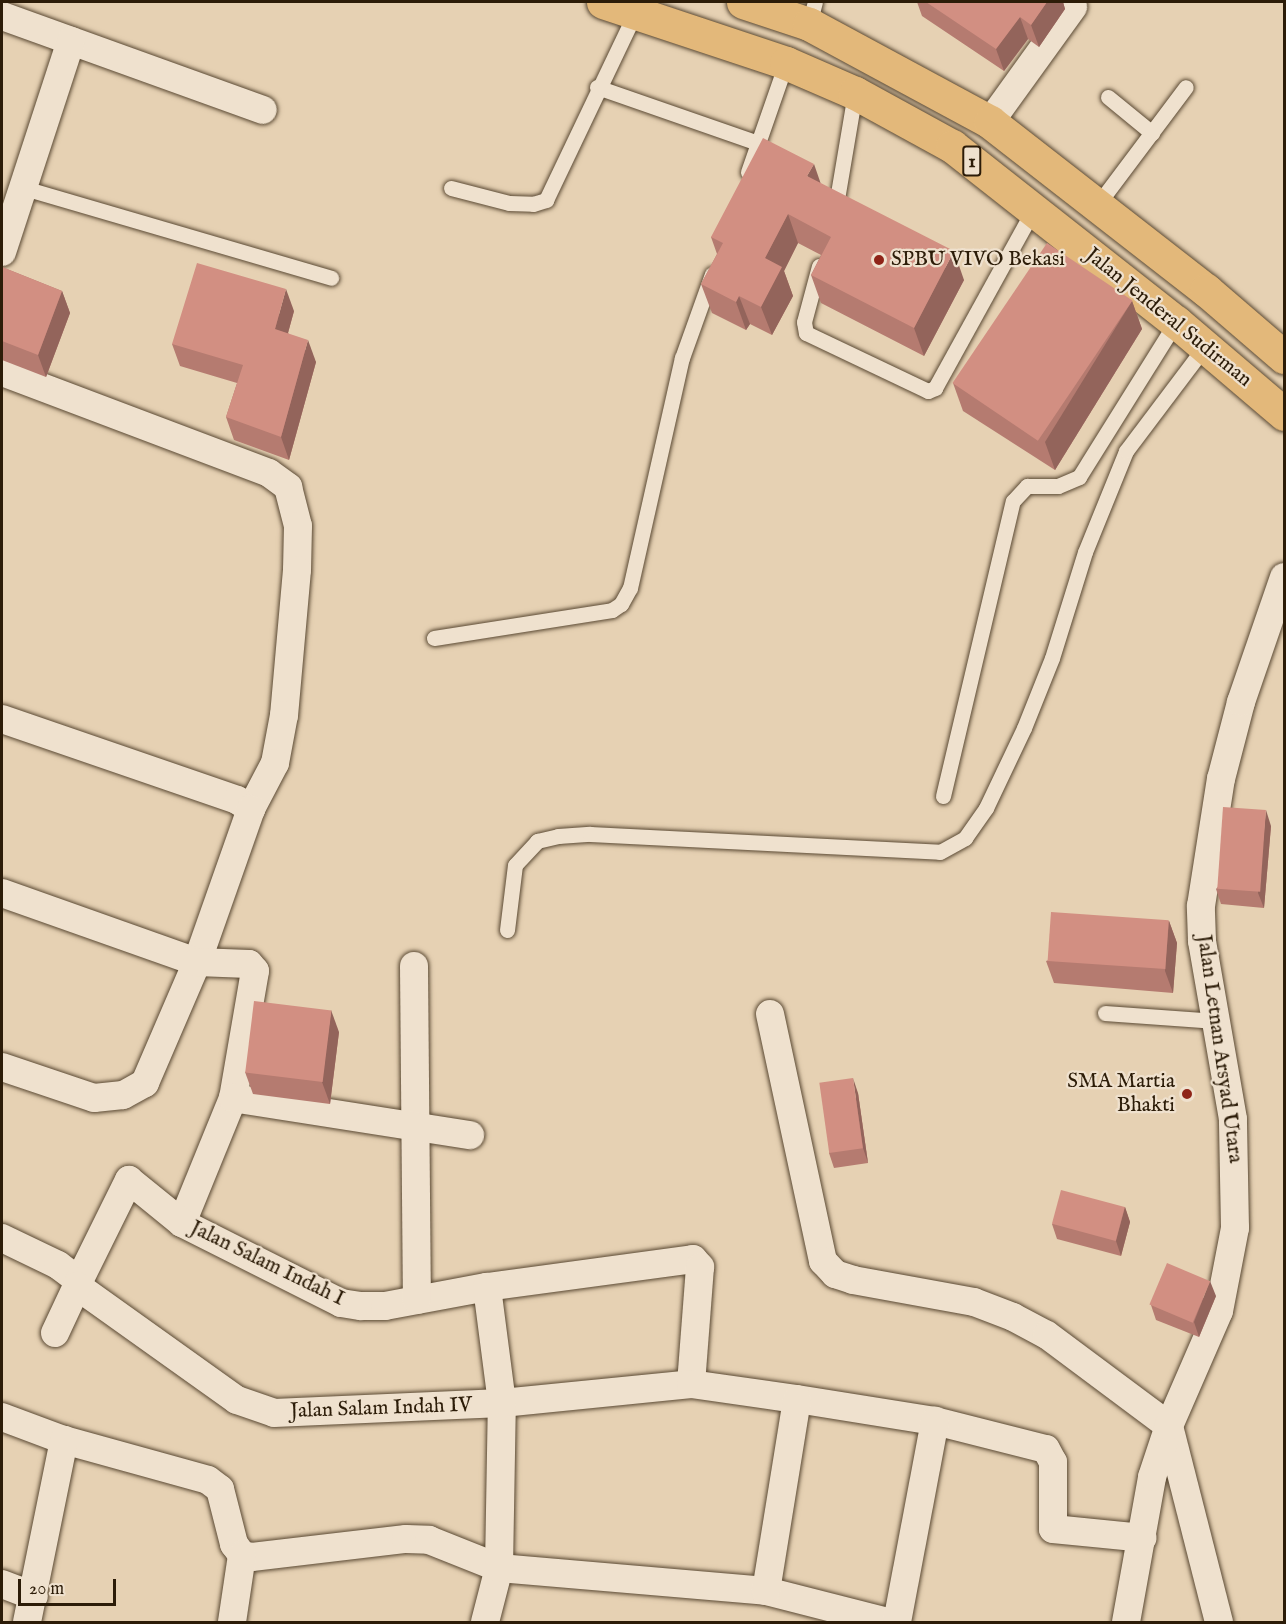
<!DOCTYPE html>
<style>
body{margin:0}
#map{position:relative;width:1286px;height:1624px;overflow:hidden;background:#e6d1b3;font-family:"IM FELL English",serif}
div>[style]{position:absolute}
[style*='--x']{left:calc(var(--x)*1px);top:calc(var(--y)*1px);width:calc(var(--w)*1px);rotate:calc(var(--a)*1deg)}
.roads{filter:drop-shadow(0 0 2px #5a4933) drop-shadow(0 0 2px #5a4933)}
.lane>*{height:15px;margin:-7.5px;padding:0 7.5px;transform-origin:7.5px;border-radius:7.5px;background:#efe1ce}
.street>*{height:28px;margin:-14px;padding:0 14px;transform-origin:14px;border-radius:14px;background:#efe1ce}
.highway>*{height:33px;margin:-16.5px;padding:0 16.5px;transform-origin:16.5px;border-radius:16.5px;background:#e3b87a}
.wall>*{inset:0;background:#b57b70}
.shaded-wall>*{inset:0;background:#93645b}
.building>*{inset:0;background:#d28f82;transform-origin:0 0}
.dots>*{width:16px;height:16px;translate:-50% -50%;box-sizing:border-box;border:3px solid #efe1ce;border-radius:50%}
span{translate:-50% -50%;white-space:nowrap;text-align:center;line-height:1.15;-webkit-text-stroke:4.5px #efe1ce;paint-order:stroke}
.shield-label span{padding:2px 4px;background:#efe1ce;border:2px solid;border-radius:4px;-webkit-text-stroke-width:0}
.shield-label{font-size:20px;color:#2c1c08;font-weight:700}
.poi-label{font-size:21px;color:#2c1c08}
.left{translate:0 -50%;text-align:left}
.right{translate:-100% -50%;text-align:right}
.street-label{font-size:21px;color:#2c1c08}
.frame{position:absolute;inset:0;border:3px solid #2c1c08;pointer-events:none}
.scale{position:absolute;left:18px;top:1579px;width:98px;height:27px;box-sizing:border-box;border:3px solid #2c1c08;border-top:0;padding-left:8px;font-size:18px;line-height:21px;white-space:nowrap;color:#2c1c08;-webkit-text-stroke:4px #efe1ce;paint-order:stroke}
</style>
<div id="map">
<div class="roads">
<div class="lane">
<i style="--x:809;--y:24;--w:23;--a:-75"></i>
<i style="--x:597;--y:87;--w:170;--a:19.2"></i>
<i style="--x:1108;--y:97;--w:57;--a:39.3"></i>
<i style="--x:748;--y:172;--w:115;--a:-70.8"></i>
<i style="--x:24;--y:188;--w:320;--a:16.3"></i>
<i style="--x:451;--y:188;--w:60;--a:14.5"></i>
<i style="--x:509;--y:203;--w:24;--a:2"></i>
<i style="--x:533;--y:204;--w:14;--a:-17"></i>
<i style="--x:546;--y:200;--w:207;--a:-64.5"></i>
<i style="--x:1098;--y:204;--w:146;--a:-53.1"></i>
<i style="--x:835;--y:211;--w:120;--a:-80.4"></i>
<i style="--x:819;--y:266;--w:58;--a:105"></i>
<i style="--x:804;--y:322;--w:11;--a:80"></i>
<i style="--x:806;--y:333;--w:135;--a:25.4"></i>
<i style="--x:928;--y:391;--w:8;--a:-23"></i>
<i style="--x:935;--y:388;--w:205;--a:-61.1"></i>
<i style="--x:434;--y:638;--w:180;--a:-8.9"></i>
<i style="--x:612;--y:610;--w:11;--a:-34"></i>
<i style="--x:621;--y:604;--w:18;--a:-61"></i>
<i style="--x:630;--y:588;--w:236;--a:-77.3"></i>
<i style="--x:682;--y:358;--w:89;--a:-70.3"></i>
<i style="--x:943;--y:796;--w:303;--a:-76.7"></i>
<i style="--x:1013;--y:501;--w:21;--a:-47"></i>
<i style="--x:1027;--y:486;--w:31;--a:0"></i>
<i style="--x:1058;--y:486;--w:23;--a:-23"></i>
<i style="--x:1079;--y:477;--w:183;--a:-58"></i>
<i style="--x:507;--y:930;--w:65;--a:-83"></i>
<i style="--x:515;--y:865;--w:33;--a:-47"></i>
<i style="--x:537;--y:841;--w:22;--a:-13"></i>
<i style="--x:558;--y:836;--w:32;--a:-4"></i>
<i style="--x:590;--y:834;--w:350;--a:2.9"></i>
<i style="--x:940;--y:852;--w:29;--a:-29"></i>
<i style="--x:965;--y:838;--w:37;--a:-55"></i>
<i style="--x:986;--y:808;--w:89;--a:-64.6"></i>
<i style="--x:1024;--y:728;--w:75;--a:-68.2"></i>
<i style="--x:1052;--y:658;--w:111;--a:-72.7"></i>
<i style="--x:1085;--y:552;--w:109;--a:-67.9"></i>
<i style="--x:1126;--y:451;--w:131;--a:-53"></i>
<i style="--x:1105;--y:1013;--w:111;--a:4.1"></i>
</div>
<div class="street">
<i style="--x:2;--y:16;--w:277;--a:19.8"></i>
<i style="--x:990;--y:122;--w:142;--a:-54.2"></i>
<i style="--x:2;--y:252;--w:222;--a:-71.9"></i>
<i style="--x:2;--y:372;--w:285;--a:20.7"></i>
<i style="--x:269;--y:473;--w:24;--a:36"></i>
<i style="--x:288;--y:487;--w:40;--a:75.6"></i>
<i style="--x:298;--y:526;--w:44;--a:91.3"></i>
<i style="--x:297;--y:570;--w:146;--a:95.1"></i>
<i style="--x:284;--y:715;--w:49;--a:100.6"></i>
<i style="--x:275;--y:763;--w:52;--a:117.6"></i>
<i style="--x:2;--y:719;--w:249;--a:19"></i>
<i style="--x:237;--y:800;--w:17;--a:33"></i>
<i style="--x:251;--y:809;--w:162;--a:109.4"></i>
<i style="--x:197;--y:962;--w:132;--a:113.3"></i>
<i style="--x:145;--y:1083;--w:25;--a:151"></i>
<i style="--x:123;--y:1095;--w:29;--a:174"></i>
<i style="--x:94;--y:1098;--w:97;--a:-161.4"></i>
<i style="--x:2;--y:893;--w:207;--a:19.5"></i>
<i style="--x:197;--y:962;--w:52;--a:2.2"></i>
<i style="--x:249;--y:964;--w:9;--a:49"></i>
<i style="--x:255;--y:971;--w:129;--a:99.8"></i>
<i style="--x:233;--y:1098;--w:135;--a:112.2"></i>
<i style="--x:182;--y:1223;--w:178;--a:26.7"></i>
<i style="--x:341;--y:1303;--w:20;--a:9"></i>
<i style="--x:361;--y:1306;--w:24;--a:0"></i>
<i style="--x:385;--y:1306;--w:104;--a:-10.6"></i>
<i style="--x:487;--y:1287;--w:208;--a:-7.7"></i>
<i style="--x:693;--y:1259;--w:11;--a:49"></i>
<i style="--x:700;--y:1267;--w:117;--a:94.4"></i>
<i style="--x:414;--y:966;--w:334;--a:89.5"></i>
<i style="--x:770;--y:1014;--w:253;--a:77.9"></i>
<i style="--x:823;--y:1261;--w:18;--a:47"></i>
<i style="--x:835;--y:1274;--w:19;--a:18"></i>
<i style="--x:853;--y:1280;--w:123;--a:10.3"></i>
<i style="--x:974;--y:1302;--w:42;--a:21"></i>
<i style="--x:1013;--y:1317;--w:38;--a:28"></i>
<i style="--x:1047;--y:1335;--w:152;--a:36.7"></i>
<i style="--x:1169;--y:1426;--w:202;--a:75.7"></i>
<i style="--x:233;--y:1098;--w:240;--a:8.9"></i>
<i style="--x:2;--y:1238;--w:62;--a:25.7"></i>
<i style="--x:58;--y:1265;--w:26;--a:37"></i>
<i style="--x:79;--y:1281;--w:113;--a:-63.7"></i>
<i style="--x:129;--y:1180;--w:68;--a:39.1"></i>
<i style="--x:79;--y:1281;--w:5;--a:112"></i>
<i style="--x:77;--y:1286;--w:196;--a:35.5"></i>
<i style="--x:237;--y:1400;--w:39;--a:19"></i>
<i style="--x:274;--y:1413;--w:228;--a:-2.5"></i>
<i style="--x:502;--y:1403;--w:190;--a:-5.7"></i>
<i style="--x:691;--y:1384;--w:107;--a:8.1"></i>
<i style="--x:797;--y:1399;--w:140;--a:9.1"></i>
<i style="--x:935;--y:1421;--w:114;--a:14.2"></i>
<i style="--x:1046;--y:1449;--w:15;--a:62"></i>
<i style="--x:1053;--y:1462;--w:67;--a:90"></i>
<i style="--x:1053;--y:1529;--w:90;--a:5.7"></i>
<i style="--x:55;--y:1333;--w:52;--a:-64.9"></i>
<i style="--x:2;--y:1417;--w:66;--a:20.4"></i>
<i style="--x:64;--y:1440;--w:149;--a:15.5"></i>
<i style="--x:208;--y:1480;--w:15;--a:37"></i>
<i style="--x:220;--y:1489;--w:57;--a:75.7"></i>
<i style="--x:234;--y:1544;--w:14;--a:54"></i>
<i style="--x:242;--y:1555;--w:10;--a:11"></i>
<i style="--x:252;--y:1557;--w:155;--a:-6.7"></i>
<i style="--x:406;--y:1539;--w:23;--a:2"></i>
<i style="--x:429;--y:1540;--w:75;--a:21.8"></i>
<i style="--x:499;--y:1568;--w:268;--a:4.9"></i>
<i style="--x:766;--y:1591;--w:126;--a:14.3"></i>
<i style="--x:2;--y:1584;--w:34;--a:21"></i>
<i style="--x:766;--y:1591;--w:194;--a:-80.8"></i>
<i style="--x:27;--y:1622;--w:186;--a:-78.5"></i>
<i style="--x:232;--y:1622;--w:68;--a:-81.5"></i>
<i style="--x:485;--y:1622;--w:56;--a:-75.5"></i>
<i style="--x:499;--y:1568;--w:165;--a:-89"></i>
<i style="--x:502;--y:1403;--w:117;--a:-97.4"></i>
<i style="--x:897;--y:1622;--w:205;--a:-79.3"></i>
<i style="--x:1126;--y:1622;--w:147;--a:-79.8"></i>
<i style="--x:1152;--y:1477;--w:54;--a:-71.6"></i>
<i style="--x:1169;--y:1426;--w:125;--a:-66.5"></i>
<i style="--x:1219;--y:1311;--w:85;--a:-79.1"></i>
<i style="--x:1235;--y:1228;--w:109;--a:-91.1"></i>
<i style="--x:1233;--y:1119;--w:181;--a:-99.9"></i>
<i style="--x:1202;--y:941;--w:35;--a:-92"></i>
<i style="--x:1201;--y:906;--w:129;--a:-81.1"></i>
<i style="--x:1221;--y:779;--w:80;--a:-75.4"></i>
<i style="--x:1241;--y:702;--w:132;--a:-71"></i>
</div>
<div class="highway">
<i style="--x:603;--y:2;--w:193;--a:18.4"></i>
<i style="--x:786;--y:63;--w:75;--a:23.5"></i>
<i style="--x:855;--y:93;--w:111;--a:28.7"></i>
<i style="--x:952;--y:146;--w:285;--a:38.2"></i>
<i style="--x:1176;--y:322;--w:142;--a:40.4"></i>
<i style="--x:743;--y:2;--w:70;--a:18.4"></i>
<i style="--x:809;--y:24;--w:206;--a:28.4"></i>
<i style="--x:990;--y:122;--w:274;--a:37.9"></i>
<i style="--x:1206;--y:290;--w:103;--a:40.7"></i>
</div>
</div>
<div class="wall">
<i style="clip-path:polygon(917px 2px,1063px 2px,1065px 9px,1039px 47px,1028px 39px,1004px 71px,922px 16px)"></i>
<i style="clip-path:polygon(820px 183px,964px 280px,924px 356px,821px 303px,811px 275px,821px 255px,798px 243px,784px 271px,793px 296px,772px 335px,750px 324px,746px 330px,712px 313px,701px 284px,717px 254px,711px 237px)"></i>
<i style="clip-path:polygon(2px 267px,62px 291px,70px 313px,46px 377px,2px 360px)"></i>
<i style="clip-path:polygon(1132px 301px,1142px 329px,1055px 470px,963px 411px,953px 383px)"></i>
<i style="clip-path:polygon(294px 311px,288px 333px,316px 362px,289px 460px,234px 440px,226px 417px,237px 383px,180px 366px,172px 344px)"></i>
<i style="clip-path:polygon(1271px 826px,1264px 908px,1221px 904px,1216px 889px)"></i>
<i style="clip-path:polygon(1169px 921px,1177px 943px,1173px 993px,1054px 983px,1046px 961px)"></i>
<i style="clip-path:polygon(339px 1032px,330px 1104px,253px 1094px,245px 1072px)"></i>
<i style="clip-path:polygon(858px 1093px,868px 1163px,834px 1168px,829px 1153px)"></i>
<i style="clip-path:polygon(1125px 1207px,1130px 1222px,1121px 1256px,1057px 1239px,1052px 1224px)"></i>
<i style="clip-path:polygon(1216px 1296px,1199px 1337px,1156px 1320px,1151px 1305px)"></i>
</div>
<div class="shaded-wall">
<i style="clip-path:polygon(1047px 2px,1063px 2px,1065px 9px,1039px 47px,1031px 25px)"></i>
<i style="clip-path:polygon(1020px 17px,1028px 39px,1004px 71px,996px 49px)"></i>
<i style="clip-path:polygon(814px 164px,824px 193px,807px 176px)"></i>
<i style="clip-path:polygon(788px 214px,798px 243px,784px 271px,793px 296px,772px 335px,761px 307px,765px 258px)"></i>
<i style="clip-path:polygon(954px 251px,964px 280px,924px 356px,914px 328px)"></i>
<i style="clip-path:polygon(286px 289px,294px 311px,283px 351px,275px 329px)"></i>
<i style="clip-path:polygon(62px 291px,70px 313px,46px 377px,38px 355px)"></i>
<i style="clip-path:polygon(739px 296px,750px 324px,746px 330px,736px 302px)"></i>
<i style="clip-path:polygon(1132px 301px,1142px 329px,1055px 470px,1045px 442px)"></i>
<i style="clip-path:polygon(308px 340px,316px 362px,289px 460px,281px 437px)"></i>
<i style="clip-path:polygon(1266px 810px,1271px 826px,1264px 908px,1258px 893px)"></i>
<i style="clip-path:polygon(1169px 921px,1177px 943px,1173px 993px,1165px 971px)"></i>
<i style="clip-path:polygon(331px 1010px,339px 1032px,330px 1104px,322px 1082px)"></i>
<i style="clip-path:polygon(853px 1078px,858px 1093px,868px 1163px,863px 1148px)"></i>
<i style="clip-path:polygon(1125px 1207px,1130px 1222px,1121px 1256px,1116px 1241px)"></i>
<i style="clip-path:polygon(1210px 1281px,1216px 1296px,1199px 1337px,1194px 1322px)"></i>
</div>
<div class="building">
<i style="clip-path:polygon(926px 2px,1047px 2px,1031px 25px,1020px 17px,996px 49px)"></i>
<i style="clip-path:polygon(763px 138px,814px 164px,807px 176px,954px 251px,914px 328px,811px 275px,831px 237px,788px 214px,765px 258px,782px 267px,761px 307px,739px 296px,736px 302px,701px 284px,723px 243px,711px 237px)"></i>
<i style="left:1047px;top:243px;width:103px;height:169px;rotate:34deg"></i>
<i style="clip-path:polygon(197px 263px,286px 289px,275px 329px,308px 340px,281px 437px,226px 417px,243px 365px,172px 344px)"></i>
<i style="clip-path:polygon(2px 267px,62px 291px,38px 355px,2px 341px)"></i>
<i style="left:1223px;top:807px;width:43px;height:82px;rotate:4deg"></i>
<i style="left:1051px;top:912px;width:118px;height:49px;rotate:4deg"></i>
<i style="left:254px;top:1001px;width:78px;height:72px;rotate:7deg"></i>
<i style="left:853px;top:1078px;width:71px;height:34px;rotate:82deg"></i>
<i style="left:1061px;top:1190px;width:66px;height:35px;rotate:15deg"></i>
<i style="left:1167px;top:1263px;width:47px;height:45px;rotate:23deg"></i>
</div>
<div class="dots">
<i style="left:879px;top:260px;background:#8f2418"></i>
<i style="left:1187px;top:1094px;background:#8f2418"></i>
</div>
<div class="shield-label">
<span style="left:972px;top:161px">1</span>
</div>
<div class="poi-label">
<span class="left" style="left:891px;top:260px">SPBU VIVO Bekasi</span>
<span class="right" style="left:1175px;top:1094px">SMA Martia<br>Bhakti</span>
</div>
<div class="street-label">
<span style="left:1168px;top:318px;rotate:39deg">Jalan Jenderal Sudirman</span>
<span style="left:1219px;top:1049px;rotate:82deg">Jalan Letnan Arsyad Utara</span>
<span style="left:267px;top:1264px;rotate:26deg">Jalan Salam Indah I</span>
<span style="left:381px;top:1409px;rotate:-2deg">Jalan Salam Indah IV</span>
</div>
<div class="frame"></div>
<div class="scale">20 m</div>
</div>
